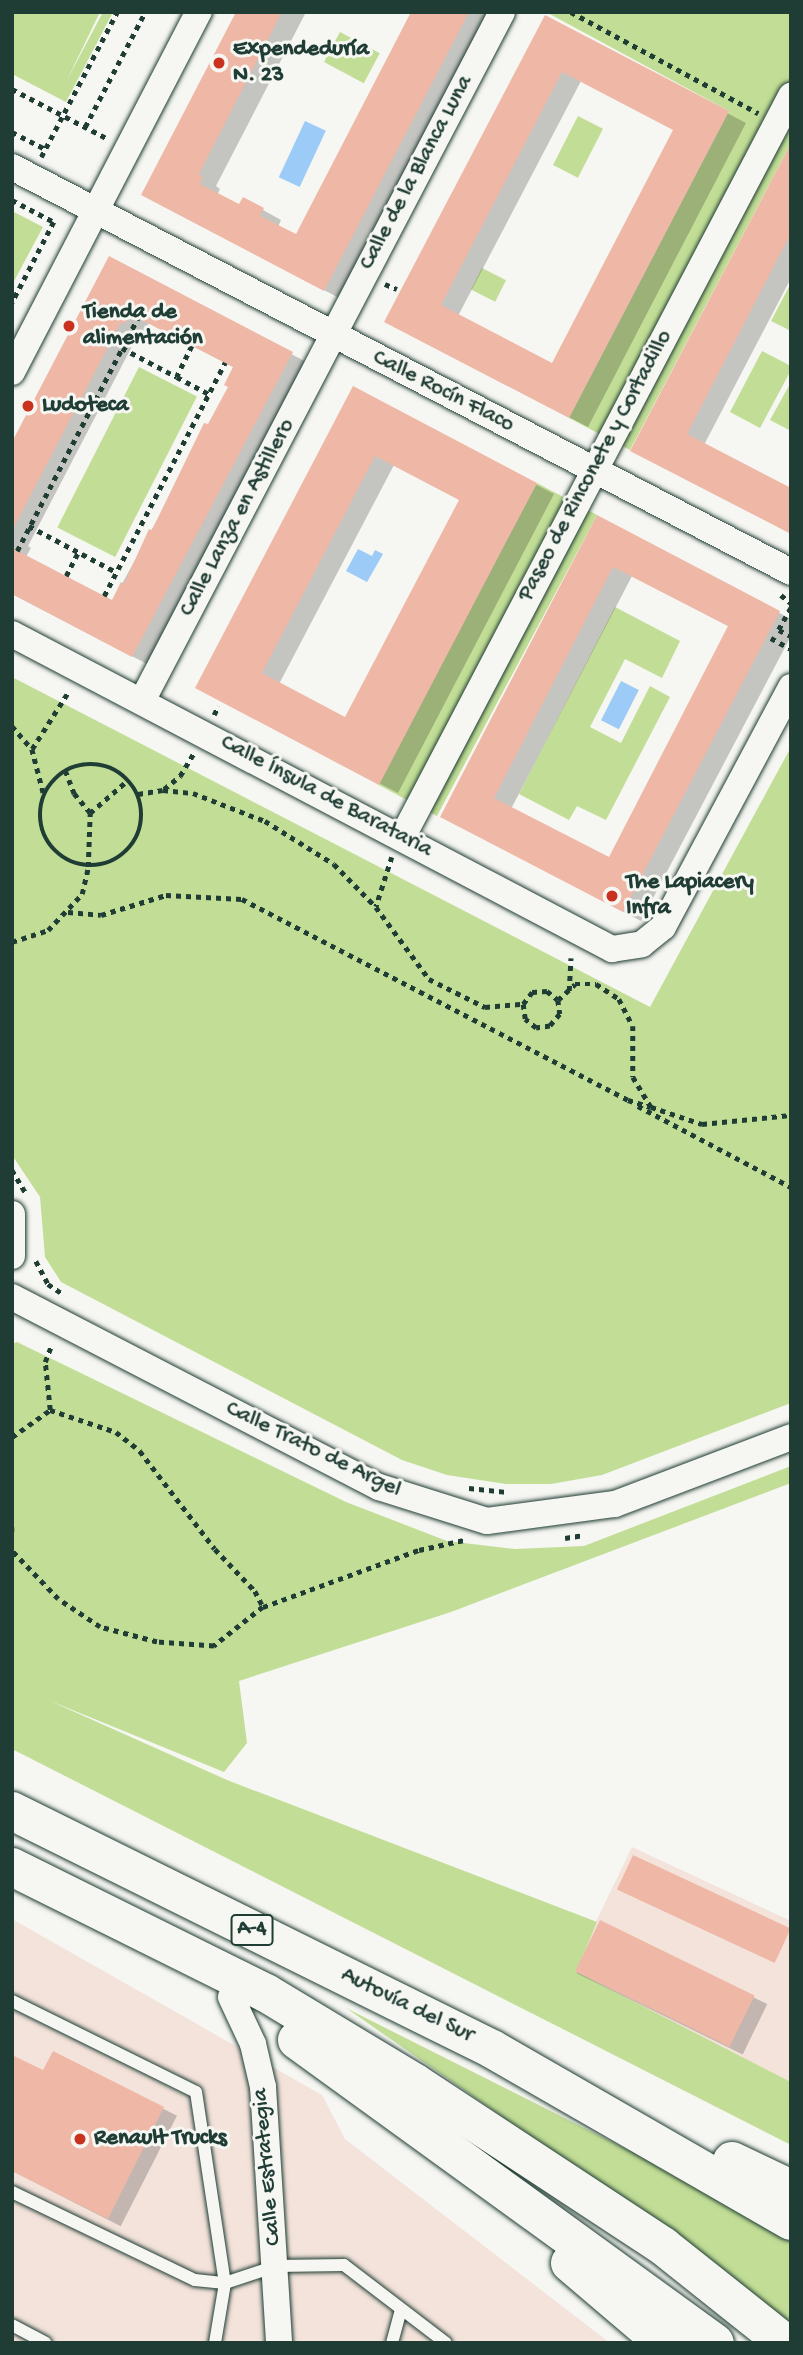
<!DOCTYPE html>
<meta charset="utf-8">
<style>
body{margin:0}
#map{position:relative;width:803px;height:2355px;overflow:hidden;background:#f6f6f2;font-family:"Gochi Hand",sans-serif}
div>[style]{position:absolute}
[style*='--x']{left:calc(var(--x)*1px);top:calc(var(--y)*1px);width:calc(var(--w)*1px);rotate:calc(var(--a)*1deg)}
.built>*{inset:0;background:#f4e3db}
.green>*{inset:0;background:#c2de96;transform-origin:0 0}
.water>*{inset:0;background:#9bcbf6;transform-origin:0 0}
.shadow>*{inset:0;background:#0003;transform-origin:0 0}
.building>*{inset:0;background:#efb7a6;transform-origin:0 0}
.path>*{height:4.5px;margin-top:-2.25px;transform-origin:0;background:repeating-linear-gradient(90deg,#1f3d34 0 5px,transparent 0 10px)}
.path>.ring{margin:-2.25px;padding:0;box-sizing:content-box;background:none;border:4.5px solid #1f3d34;border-radius:50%}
.roads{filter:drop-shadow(0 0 2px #1f3d34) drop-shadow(0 0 2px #1f3d34)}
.lane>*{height:12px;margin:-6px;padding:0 6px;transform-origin:6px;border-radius:6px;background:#f6f6f2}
.street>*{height:26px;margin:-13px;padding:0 13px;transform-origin:13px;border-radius:13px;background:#f6f6f2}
.highway>*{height:38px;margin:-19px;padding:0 19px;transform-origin:19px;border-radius:19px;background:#f6f6f2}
.dots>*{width:19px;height:19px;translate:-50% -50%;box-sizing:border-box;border:4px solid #f6f6f2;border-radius:50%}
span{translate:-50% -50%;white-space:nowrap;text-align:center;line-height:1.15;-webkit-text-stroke:6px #f6f6f2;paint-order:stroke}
.shield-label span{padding:2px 5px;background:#f6f6f2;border:2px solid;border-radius:5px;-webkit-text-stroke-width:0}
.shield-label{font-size:21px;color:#1f3d34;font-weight:700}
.poi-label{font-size:23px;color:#1f3d34;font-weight:700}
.left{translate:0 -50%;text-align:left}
.street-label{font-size:23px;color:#1f3d34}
.frame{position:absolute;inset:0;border:14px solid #1f3d34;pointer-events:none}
</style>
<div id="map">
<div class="built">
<i style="clip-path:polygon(632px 1847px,791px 1921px,791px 2082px,571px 1973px)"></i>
<i style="clip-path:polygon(12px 1919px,322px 2095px,345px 2139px,610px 2343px,12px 2343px)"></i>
</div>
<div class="green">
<i style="clip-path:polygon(12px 12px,100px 12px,67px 80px,103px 12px,113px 12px,66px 102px,12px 74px)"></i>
<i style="clip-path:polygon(546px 12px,791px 12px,791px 143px,630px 450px,569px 418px,729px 111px)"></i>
<i style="left:340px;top:32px;width:45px;height:34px;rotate:28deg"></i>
<i style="left:578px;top:116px;width:28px;height:55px;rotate:27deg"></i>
<i style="clip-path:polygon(12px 211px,43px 227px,12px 285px)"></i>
<i style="left:482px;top:268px;width:27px;height:24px;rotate:27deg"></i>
<i style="clip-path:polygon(791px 283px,791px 331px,771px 321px)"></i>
<i style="clip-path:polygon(762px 351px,791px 366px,791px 370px,760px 428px,730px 412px)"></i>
<i style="left:139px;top:367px;width:65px;height:180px;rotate:27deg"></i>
<i style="clip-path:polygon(791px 382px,791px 431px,770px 420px)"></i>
<i style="left:537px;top:483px;width:68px;height:341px;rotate:28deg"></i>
<i style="clip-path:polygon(615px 607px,680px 641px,662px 678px,625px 659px,590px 727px,621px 743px,650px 686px,670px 697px,606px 820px,577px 806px,569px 820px,519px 794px)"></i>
<i style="clip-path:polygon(12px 677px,650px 1007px,791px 747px,791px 1403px,602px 1475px,551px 1484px,506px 1484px,447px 1475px,402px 1460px,61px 1282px,45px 1257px,40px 1197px,12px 1155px)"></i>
<i style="clip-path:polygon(17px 1342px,346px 1502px,447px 1541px,515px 1549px,584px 1546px,791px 1466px,791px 1483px,451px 1612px,239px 1681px,247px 1743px,224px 1772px,48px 1700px,227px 1780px,597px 1922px,576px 1972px,791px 2082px,791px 2145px,12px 1749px,12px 1344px)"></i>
<i style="clip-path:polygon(346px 2008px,791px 2232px,791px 2343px,670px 2233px)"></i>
</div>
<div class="water">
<i style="left:305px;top:121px;width:23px;height:62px;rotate:25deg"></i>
<i style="clip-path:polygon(358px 549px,372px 556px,375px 550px,383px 554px,367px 582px,346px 571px)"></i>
<i style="left:621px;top:681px;width:20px;height:44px;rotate:27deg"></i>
</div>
<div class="shadow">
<i style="clip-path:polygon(238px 12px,306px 12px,216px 186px,220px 189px,217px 195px,240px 207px,244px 199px,263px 210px,281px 220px,278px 227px,297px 237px,413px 12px,493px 12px,343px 300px,161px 205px)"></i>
<i style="clip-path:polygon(evenodd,546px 18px,746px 123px,588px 427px,405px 332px,546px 18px,581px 81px,675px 130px,552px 365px,458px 316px,581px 81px)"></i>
<i style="clip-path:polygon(791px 147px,791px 278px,704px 445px,651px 460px)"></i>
<i style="clip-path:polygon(evenodd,110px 258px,310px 364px,151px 666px,12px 594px,12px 446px,110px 258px,149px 323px,235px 368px,230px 387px,112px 602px,26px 557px,31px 548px,28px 546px,140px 331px,143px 333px,149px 323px)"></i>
<i style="clip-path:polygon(evenodd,354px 389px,554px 494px,398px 793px,215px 698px,354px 389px,394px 465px,461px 500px,346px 719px,279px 684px,394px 465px)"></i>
<i style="clip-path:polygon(evenodd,598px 518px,791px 619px,791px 636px,641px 921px,460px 826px,598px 518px,632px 576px,730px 627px,609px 860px,511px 809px,632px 576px)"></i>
<i style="left:601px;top:1923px;width:185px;height:56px;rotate:26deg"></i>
<i style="left:54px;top:2053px;width:138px;height:124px;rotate:27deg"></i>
</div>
<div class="building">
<i style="clip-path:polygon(236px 12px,282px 12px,199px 174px,203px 177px,200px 184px,239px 204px,243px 197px,264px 208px,260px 216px,296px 234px,411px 12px,469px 12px,324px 291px,141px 195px)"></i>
<i style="clip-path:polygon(evenodd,545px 15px,729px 111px,569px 418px,384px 322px,545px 15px,562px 72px,673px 130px,552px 363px,441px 305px,562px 72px)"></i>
<i style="clip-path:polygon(791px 143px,791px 233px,687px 434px,791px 488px,791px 534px,630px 451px)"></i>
<i style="clip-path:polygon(109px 256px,293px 352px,132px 657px,12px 594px,12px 548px,112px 600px,121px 582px,124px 584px,149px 529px,152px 530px,204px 423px,208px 424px,228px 387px,224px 385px,233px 367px,130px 314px,125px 324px,121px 322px,12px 531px,12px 442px)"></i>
<i style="clip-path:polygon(evenodd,353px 386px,537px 483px,379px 785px,195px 688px,353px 386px,375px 456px,459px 500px,345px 717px,262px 673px,375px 456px)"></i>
<i style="clip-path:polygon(evenodd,597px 515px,780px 611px,623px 912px,440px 817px,597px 515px,613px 567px,728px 626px,609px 857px,494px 798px,613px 567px)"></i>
<i style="left:633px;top:1855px;width:174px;height:38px;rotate:25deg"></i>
<i style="left:600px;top:1920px;width:172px;height:57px;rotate:26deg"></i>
<i style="clip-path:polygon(53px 2051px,164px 2107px,108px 2219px,12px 2171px,12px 2055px,43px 2070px)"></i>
</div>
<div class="path">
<i style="--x:571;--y:12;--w:213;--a:28.4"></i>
<i style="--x:12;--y:89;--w:108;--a:27.5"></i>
<i style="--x:85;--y:127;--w:130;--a:-62.4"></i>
<i style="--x:12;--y:132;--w:38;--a:27"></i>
<i style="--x:41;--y:157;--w:164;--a:-62.3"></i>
<i style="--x:12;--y:200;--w:47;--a:27.6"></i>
<i style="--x:54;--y:222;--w:91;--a:117.4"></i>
<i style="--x:385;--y:284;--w:13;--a:23"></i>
<i style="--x:192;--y:346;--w:34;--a:116"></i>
<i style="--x:177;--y:377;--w:36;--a:28"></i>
<i style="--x:122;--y:348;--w:62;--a:27.8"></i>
<i style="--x:29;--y:526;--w:98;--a:27.9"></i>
<i style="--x:17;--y:551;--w:263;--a:-62.6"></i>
<i style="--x:66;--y:576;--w:27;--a:-63"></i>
<i style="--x:781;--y:595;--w:13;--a:39"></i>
<i style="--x:104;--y:596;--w:263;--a:-62.6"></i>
<i style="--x:791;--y:608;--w:25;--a:119"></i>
<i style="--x:779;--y:630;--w:13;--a:27"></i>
<i style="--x:771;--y:638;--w:23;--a:29"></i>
<i style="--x:214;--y:715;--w:10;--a:-66"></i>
<i style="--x:12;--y:726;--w:30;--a:49"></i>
<i style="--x:32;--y:749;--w:48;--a:75.4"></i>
<i style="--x:32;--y:749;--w:69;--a:-57.5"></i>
<i class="ring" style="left:40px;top:764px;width:97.5px;height:97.5px"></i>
<i style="--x:164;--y:789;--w:21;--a:-39"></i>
<i style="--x:180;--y:776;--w:26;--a:-59"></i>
<i style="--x:138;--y:794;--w:25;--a:-9"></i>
<i style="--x:163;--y:790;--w:30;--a:6"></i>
<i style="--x:193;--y:793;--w:77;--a:21.3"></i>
<i style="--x:265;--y:821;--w:81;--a:31.9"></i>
<i style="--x:334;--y:864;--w:60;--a:45.7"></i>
<i style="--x:90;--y:813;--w:50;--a:-41"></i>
<i style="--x:392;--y:857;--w:52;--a:107.7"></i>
<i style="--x:376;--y:907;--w:89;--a:53.6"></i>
<i style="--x:429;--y:979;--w:63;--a:26.6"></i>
<i style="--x:485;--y:1007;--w:38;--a:-5"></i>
<i style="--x:523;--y:1004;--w:15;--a:-53"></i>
<i style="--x:532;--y:992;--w:15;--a:-4"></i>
<i style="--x:547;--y:991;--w:14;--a:39"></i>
<i style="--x:558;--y:1000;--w:14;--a:82"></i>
<i style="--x:560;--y:1014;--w:16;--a:130"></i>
<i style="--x:550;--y:1026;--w:14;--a:172"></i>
<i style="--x:536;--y:1028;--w:14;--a:-141"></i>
<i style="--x:525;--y:1019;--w:15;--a:-98"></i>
<i style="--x:68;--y:912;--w:33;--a:5"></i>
<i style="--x:101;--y:915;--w:68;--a:-17.1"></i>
<i style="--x:166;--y:895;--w:76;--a:3"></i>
<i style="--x:242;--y:899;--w:435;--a:27.5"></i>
<i style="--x:628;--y:1100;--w:24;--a:17"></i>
<i style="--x:12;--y:942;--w:38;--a:-18"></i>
<i style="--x:48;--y:930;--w:50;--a:-46.6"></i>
<i style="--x:82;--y:894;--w:28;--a:-77"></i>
<i style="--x:88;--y:867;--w:54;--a:-87.9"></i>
<i style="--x:90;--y:813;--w:25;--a:-130"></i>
<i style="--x:74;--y:794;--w:25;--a:-111"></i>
<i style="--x:569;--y:991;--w:33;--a:-87"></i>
<i style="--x:558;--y:1000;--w:23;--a:-43"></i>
<i style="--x:575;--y:984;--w:21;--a:0"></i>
<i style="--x:596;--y:984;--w:27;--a:33"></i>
<i style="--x:619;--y:999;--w:30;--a:63"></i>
<i style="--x:633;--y:1026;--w:51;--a:90"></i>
<i style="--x:633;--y:1077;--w:35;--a:59"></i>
<i style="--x:651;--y:1107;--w:54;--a:18.4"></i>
<i style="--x:702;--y:1124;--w:89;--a:-5.8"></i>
<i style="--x:638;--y:1106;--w:173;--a:27.9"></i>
<i style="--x:12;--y:1170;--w:29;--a:59"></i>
<i style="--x:36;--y:1261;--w:26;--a:62"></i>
<i style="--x:48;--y:1284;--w:18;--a:34"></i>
<i style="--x:50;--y:1410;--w:48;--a:-95.9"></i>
<i style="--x:45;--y:1362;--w:19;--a:-69"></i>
<i style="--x:12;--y:1437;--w:47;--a:-35.4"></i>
<i style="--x:50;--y:1410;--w:70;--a:18.4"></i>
<i style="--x:116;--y:1432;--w:31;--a:38"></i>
<i style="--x:140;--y:1451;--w:123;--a:52.6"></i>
<i style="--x:215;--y:1549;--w:58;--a:46.4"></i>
<i style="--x:255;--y:1591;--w:18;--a:63"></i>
<i style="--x:263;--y:1607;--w:63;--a:141.5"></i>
<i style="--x:214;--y:1646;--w:57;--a:-176"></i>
<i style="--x:157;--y:1642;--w:59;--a:-165.3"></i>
<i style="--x:100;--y:1627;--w:50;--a:-146.3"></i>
<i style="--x:58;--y:1599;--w:66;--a:-133.8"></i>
<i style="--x:469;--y:1488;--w:37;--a:6"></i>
<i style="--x:12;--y:1527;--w:8;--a:90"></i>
<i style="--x:565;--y:1538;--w:19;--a:-9"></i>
<i style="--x:263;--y:1607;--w:166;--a:-20.1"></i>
<i style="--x:419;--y:1550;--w:46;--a:-12.5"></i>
</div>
<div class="roads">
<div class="lane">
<i style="--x:12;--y:2001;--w:205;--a:26.3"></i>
<i style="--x:196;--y:2092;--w:193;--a:81.4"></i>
<i style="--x:225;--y:2283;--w:61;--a:99.5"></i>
<i style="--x:12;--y:2192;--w:203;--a:25.7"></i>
<i style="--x:195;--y:2280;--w:30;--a:6"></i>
<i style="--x:225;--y:2283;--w:54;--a:-18.4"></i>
<i style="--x:276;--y:2266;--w:68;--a:-0.8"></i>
<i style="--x:344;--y:2265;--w:128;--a:37.4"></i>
<i style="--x:12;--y:2325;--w:38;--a:28"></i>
<i style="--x:392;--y:2343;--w:35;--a:-75"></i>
</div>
<div class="street">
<i style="--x:12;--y:167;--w:878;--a:27.47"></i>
<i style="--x:12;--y:372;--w:406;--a:-62.6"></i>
<i style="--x:12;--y:634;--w:678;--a:27.7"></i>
<i style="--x:612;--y:949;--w:30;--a:-9"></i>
<i style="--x:642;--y:944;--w:27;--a:-39"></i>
<i style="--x:663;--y:927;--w:272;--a:-61.9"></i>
<i style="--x:142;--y:701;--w:777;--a:-62.41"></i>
<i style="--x:403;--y:836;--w:836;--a:-62.33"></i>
<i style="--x:12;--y:1214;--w:42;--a:90"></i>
<i style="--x:12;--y:1297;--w:413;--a:27.4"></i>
<i style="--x:379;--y:1487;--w:113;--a:17.5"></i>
<i style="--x:487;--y:1521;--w:129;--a:-7.6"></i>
<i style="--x:615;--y:1504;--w:188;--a:-20.8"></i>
<i style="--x:231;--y:1997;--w:52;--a:64.9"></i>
<i style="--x:253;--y:2044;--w:44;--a:76.9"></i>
<i style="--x:263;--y:2087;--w:256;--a:86.4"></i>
</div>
<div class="highway">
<i style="--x:12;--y:1811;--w:536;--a:26.37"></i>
<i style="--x:492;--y:2049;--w:345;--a:29.9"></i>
<i style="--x:12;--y:1867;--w:284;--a:26.4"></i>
<i style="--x:266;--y:1993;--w:174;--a:31.1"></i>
<i style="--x:415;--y:2083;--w:297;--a:33.3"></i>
<i style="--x:663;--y:2246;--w:156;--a:38.5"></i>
<i style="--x:297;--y:2040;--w:516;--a:35.94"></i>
<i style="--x:732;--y:2161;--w:65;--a:25.4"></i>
<i style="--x:570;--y:2263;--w:123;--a:40.4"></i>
</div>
</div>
<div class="dots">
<i style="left:219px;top:63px;background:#c8321e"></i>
<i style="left:69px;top:326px;background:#c8321e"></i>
<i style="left:28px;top:406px;background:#c8321e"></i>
<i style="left:612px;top:896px;background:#c8321e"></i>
<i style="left:80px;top:2139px;background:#c8321e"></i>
</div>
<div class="shield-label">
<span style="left:252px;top:1930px">A-4</span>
</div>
<div class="poi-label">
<span class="left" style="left:233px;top:63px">Expendeduría<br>N. 23</span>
<span class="left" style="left:83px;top:326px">Tienda de<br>alimentación</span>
<span class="left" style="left:42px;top:406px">Ludoteca</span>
<span class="left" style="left:626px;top:896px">The Lapiacery<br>Infra</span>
<span class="left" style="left:94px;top:2139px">Renault Trucks</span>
</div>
<div class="street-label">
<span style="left:417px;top:173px;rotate:-62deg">Calle de la Blanca Luna</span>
<span style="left:443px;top:392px;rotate:27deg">Calle Rocín Flaco</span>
<span style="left:596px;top:466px;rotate:-62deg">Paseo de Rinconete y Cortadillo</span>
<span style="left:238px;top:518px;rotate:-62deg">Calle Lanza en Astillero</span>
<span style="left:326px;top:797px;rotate:28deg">Calle Ínsula de Barataria</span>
<span style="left:313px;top:1450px;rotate:26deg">Calle Trato de Argel</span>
<span style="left:407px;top:2006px;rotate:26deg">Autovía del Sur</span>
<span style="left:268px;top:2167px;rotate:-95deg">Calle Estrategia</span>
</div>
<div class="frame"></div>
</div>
